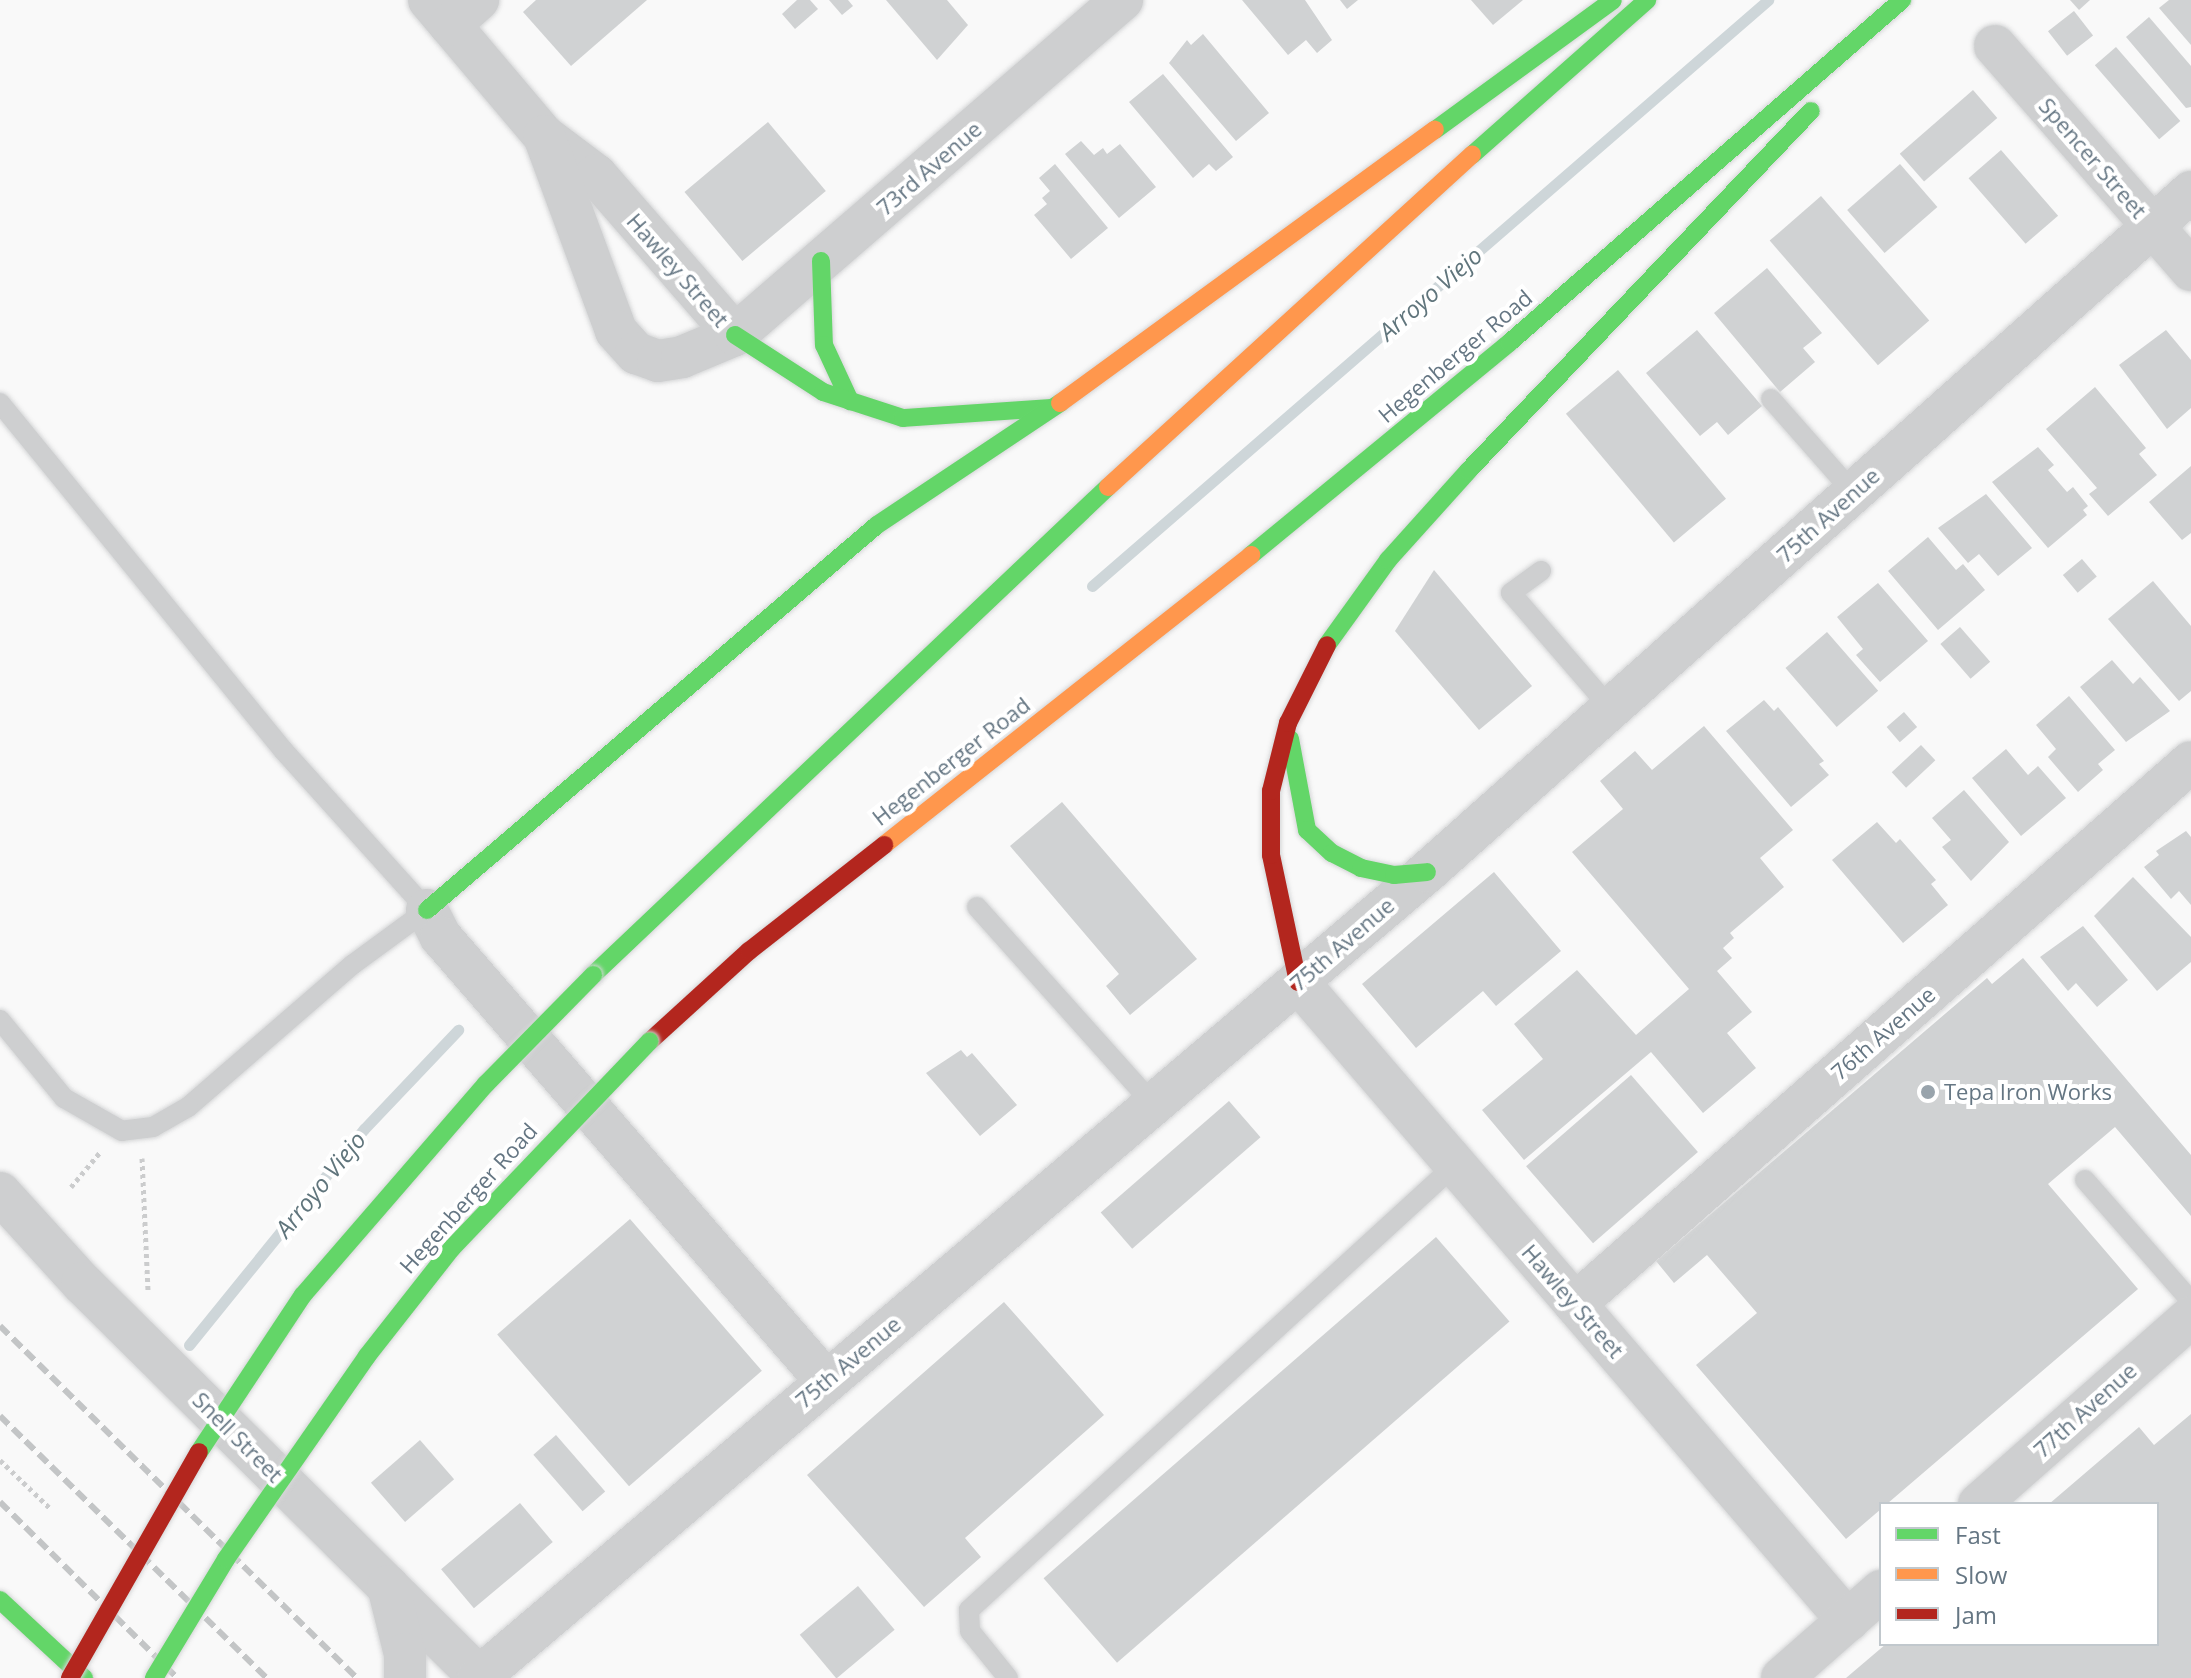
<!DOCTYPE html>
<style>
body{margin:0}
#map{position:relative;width:2191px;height:1678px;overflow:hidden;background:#f9f9f9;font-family:"Open Sans",sans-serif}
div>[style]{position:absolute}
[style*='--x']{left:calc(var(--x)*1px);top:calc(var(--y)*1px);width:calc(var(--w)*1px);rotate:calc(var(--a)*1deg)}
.stream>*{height:11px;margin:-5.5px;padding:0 5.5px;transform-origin:5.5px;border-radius:5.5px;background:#ced6d9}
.building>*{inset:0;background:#d0d2d3;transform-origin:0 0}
.path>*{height:5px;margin-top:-2.5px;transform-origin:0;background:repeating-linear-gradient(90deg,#cbcccd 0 4px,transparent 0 8px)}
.roads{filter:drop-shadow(0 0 2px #d5d6d7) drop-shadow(0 0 2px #d5d6d7)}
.lane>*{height:20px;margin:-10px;padding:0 10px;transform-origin:10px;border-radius:10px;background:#cecfd0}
.street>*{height:42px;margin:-21px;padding:0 21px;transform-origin:21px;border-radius:21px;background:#cecfd0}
.fast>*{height:18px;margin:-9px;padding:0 9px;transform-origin:9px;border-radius:9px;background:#63d668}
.slow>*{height:18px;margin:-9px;padding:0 9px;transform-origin:9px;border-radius:9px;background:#ff974d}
.jam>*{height:18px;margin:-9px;padding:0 9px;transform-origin:9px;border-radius:9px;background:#b3261e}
.rail>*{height:6px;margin-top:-3px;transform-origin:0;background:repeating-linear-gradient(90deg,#c3c5c6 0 12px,transparent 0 18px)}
.bridges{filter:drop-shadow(0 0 2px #d5d6d7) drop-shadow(0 0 2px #d5d6d7)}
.fast-bridge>*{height:18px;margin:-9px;padding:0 9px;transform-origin:9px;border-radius:9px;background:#63d668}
.jam-bridge>*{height:18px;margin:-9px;padding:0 9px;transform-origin:9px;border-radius:9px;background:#b3261e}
.dots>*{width:22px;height:22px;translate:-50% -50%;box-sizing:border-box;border:4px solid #fff;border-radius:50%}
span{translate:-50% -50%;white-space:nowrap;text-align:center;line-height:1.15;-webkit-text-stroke:8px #fff;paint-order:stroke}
.street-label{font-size:22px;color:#657683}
.poi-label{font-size:22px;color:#657683}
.left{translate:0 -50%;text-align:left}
.water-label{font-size:24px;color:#60757c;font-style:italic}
.legend{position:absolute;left:1879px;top:1502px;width:280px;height:144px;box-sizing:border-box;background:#fff;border:2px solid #c1c8cd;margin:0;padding:10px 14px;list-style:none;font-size:24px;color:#657683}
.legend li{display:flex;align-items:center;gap:16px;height:40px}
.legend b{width:40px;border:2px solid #c1c8cd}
</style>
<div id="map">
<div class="stream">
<i style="--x:1092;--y:586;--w:895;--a:-40.92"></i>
<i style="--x:189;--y:1345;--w:278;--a:-51"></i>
<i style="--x:364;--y:1129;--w:137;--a:-46.5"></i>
</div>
<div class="building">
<i style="clip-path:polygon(536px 0,647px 0,571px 66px,523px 12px)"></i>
<i style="clip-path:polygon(797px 0,810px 0,818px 9px,795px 29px,782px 14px)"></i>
<i style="clip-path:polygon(829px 0,848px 0,853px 6px,842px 15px)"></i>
<i style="clip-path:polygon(886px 0,947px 0,968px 25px,937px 60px)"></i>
<i style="clip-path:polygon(1242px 0,1305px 0,1332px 40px,1317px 53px,1306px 40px,1288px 55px)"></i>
<i style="clip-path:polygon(1340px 0,1358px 0,1347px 9px)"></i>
<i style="clip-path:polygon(1471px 0,1523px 0,1493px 25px)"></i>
<i style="clip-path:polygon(2070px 0,2090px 0,2079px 10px)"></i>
<i style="clip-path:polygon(2169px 0,2191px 0,2191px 45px,2159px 8px)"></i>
<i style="left:2074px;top:11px;width:31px;height:33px;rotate:52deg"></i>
<i style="clip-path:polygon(2149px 17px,2191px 66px,2191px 107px,2186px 108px,2126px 37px)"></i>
<i style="clip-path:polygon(1203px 34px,1269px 113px,1236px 141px,1169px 63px,1187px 40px,1191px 45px)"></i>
<i style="left:2116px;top:47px;width:98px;height:28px;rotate:49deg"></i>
<i style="clip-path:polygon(1163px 74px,1233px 157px,1216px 171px,1209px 164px,1193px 178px,1129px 102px)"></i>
<i style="left:1973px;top:90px;width:37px;height:97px;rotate:49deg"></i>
<i style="left:768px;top:122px;width:90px;height:109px;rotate:50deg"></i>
<i style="clip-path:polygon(1081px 141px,1094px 155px,1103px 148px,1107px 154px,1120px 144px,1156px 187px,1119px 218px,1065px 154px)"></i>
<i style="left:2001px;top:150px;width:87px;height:43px;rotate:49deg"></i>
<i style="clip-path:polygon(1055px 164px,1108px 228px,1071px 259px,1034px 215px,1047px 204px,1042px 198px,1050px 191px,1039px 178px)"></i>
<i style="left:1900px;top:164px;width:57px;height:70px;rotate:49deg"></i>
<i style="left:1821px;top:196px;width:165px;height:68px;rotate:49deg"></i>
<i style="clip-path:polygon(1767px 268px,1822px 333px,1803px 348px,1815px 362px,1780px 392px,1714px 313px)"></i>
<i style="clip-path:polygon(1697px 330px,1762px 406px,1728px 435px,1717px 422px,1700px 436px,1646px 373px)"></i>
<i style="clip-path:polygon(2166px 330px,2191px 360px,2191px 408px,2167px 429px,2119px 365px)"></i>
<i style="left:1618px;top:370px;width:168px;height:68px;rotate:50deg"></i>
<i style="clip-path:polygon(2095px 387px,2146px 448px,2139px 454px,2157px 475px,2108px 516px,2089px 494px,2097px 488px,2046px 429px)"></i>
<i style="clip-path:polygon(2038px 447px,2054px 465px,2048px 470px,2067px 492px,2073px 487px,2088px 506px,2083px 510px,2087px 515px,2048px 548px,1992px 482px)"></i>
<i style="clip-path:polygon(2191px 466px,2191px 533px,2182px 540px,2149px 502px)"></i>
<i style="clip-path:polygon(1986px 494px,2032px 548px,1998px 576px,1979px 554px,1968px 563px,1938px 528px)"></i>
<i style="clip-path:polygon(1928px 537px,1956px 570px,1963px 564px,1985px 590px,1938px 630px,1888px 571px)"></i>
<i style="left:2082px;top:559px;width:23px;height:25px;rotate:50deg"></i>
<i style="clip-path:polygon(1434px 570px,1532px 686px,1479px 730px,1395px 631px)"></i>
<i style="clip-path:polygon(2153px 581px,2191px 626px,2191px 691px,2179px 701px,2108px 619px)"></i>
<i style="clip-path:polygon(1878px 583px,1928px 641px,1880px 682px,1856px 655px,1863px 649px,1837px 617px)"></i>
<i style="left:1960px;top:627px;width:46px;height:26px;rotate:49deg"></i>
<i style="left:1827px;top:632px;width:78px;height:55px;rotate:49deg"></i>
<i style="clip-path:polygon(2112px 660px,2133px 684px,2140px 677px,2170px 711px,2126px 742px,2080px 687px)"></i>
<i style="clip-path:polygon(2069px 696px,2115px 750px,2098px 764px,2103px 770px,2078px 792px,2048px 757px,2056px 749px,2036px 725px)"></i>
<i style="clip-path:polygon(1764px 700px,1774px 711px,1778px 707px,1824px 761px,1819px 764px,1829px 775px,1791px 807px,1726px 731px)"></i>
<i style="left:1904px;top:712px;width:20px;height:23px;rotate:49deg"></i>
<i style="clip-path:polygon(1704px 726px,1793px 830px,1760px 858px,1784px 887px,1730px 933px,1734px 938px,1723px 948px,1732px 958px,1717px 971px,1752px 1012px,1727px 1033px,1756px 1068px,1703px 1113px,1651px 1052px,1524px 1160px,1482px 1110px,1543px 1059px,1514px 1024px,1577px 970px,1636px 1035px,1689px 989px,1572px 852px,1623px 809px,1600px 781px,1635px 751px,1652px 770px)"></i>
<i style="left:1921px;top:745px;width:21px;height:40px;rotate:47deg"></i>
<i style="clip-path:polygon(2006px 749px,2028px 775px,2038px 766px,2066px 798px,2021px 836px,1972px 778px)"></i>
<i style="clip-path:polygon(1964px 790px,2009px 842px,1971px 881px,1942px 847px,1951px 840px,1932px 818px)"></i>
<i style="clip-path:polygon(1062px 802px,1197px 959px,1130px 1015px,1106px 986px,1119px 974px,1010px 846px)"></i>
<i style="clip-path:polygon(1877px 822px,1896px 843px,1900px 839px,1936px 880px,1931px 884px,1948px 905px,1903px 943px,1832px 860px)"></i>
<i style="clip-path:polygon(2186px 831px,2191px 837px,2191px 905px,2179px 891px,2171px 899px,2144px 867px,2159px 855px,2156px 851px)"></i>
<i style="clip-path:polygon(1494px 872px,1561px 951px,1496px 1006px,1483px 991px,1416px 1048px,1362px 984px)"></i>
<i style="clip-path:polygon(2133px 877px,2191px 937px,2191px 962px,2157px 991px,2094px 916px)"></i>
<i style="clip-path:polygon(2083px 926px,2128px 980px,2097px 1007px,2076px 983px,2068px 991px,2040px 957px)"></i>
<i style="clip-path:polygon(2023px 958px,2191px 1155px,2191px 1216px,2115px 1127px,2048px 1184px,2138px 1289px,1846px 1539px,1696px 1365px,1757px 1313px,1707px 1255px,1674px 1283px,1656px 1261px,1987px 978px,1992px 984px)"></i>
<i style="clip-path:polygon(961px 1050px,967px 1057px,972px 1053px,1017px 1105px,980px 1136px,926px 1073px)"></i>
<i style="left:1631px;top:1075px;width:102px;height:139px;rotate:49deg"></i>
<i style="left:1229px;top:1101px;width:48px;height:170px;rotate:49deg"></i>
<i style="left:630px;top:1219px;width:201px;height:176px;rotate:49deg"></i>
<i style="left:1436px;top:1237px;width:112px;height:520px;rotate:49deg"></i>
<i style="clip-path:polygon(1004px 1302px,1104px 1415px,965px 1538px,981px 1557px,924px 1607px,807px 1475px)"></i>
<i style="clip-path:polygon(2191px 1414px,2191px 1678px,1846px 1678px,1886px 1644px,2157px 1644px,2157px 1504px,2049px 1504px,2139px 1427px,2154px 1445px)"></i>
<i style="left:556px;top:1435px;width:75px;height:30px;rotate:49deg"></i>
<i style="left:420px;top:1440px;width:52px;height:65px;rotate:49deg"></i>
<i style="left:520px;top:1503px;width:51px;height:103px;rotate:50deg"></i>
<i style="left:858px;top:1586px;width:57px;height:76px;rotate:50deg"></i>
</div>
<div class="path">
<i style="--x:142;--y:1158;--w:134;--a:87.4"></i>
<i style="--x:71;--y:1187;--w:47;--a:-50.2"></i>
<i style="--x:0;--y:1460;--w:71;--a:43.9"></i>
</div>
<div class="roads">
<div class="lane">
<i style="--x:1771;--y:399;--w:124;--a:48.6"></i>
<i style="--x:0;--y:403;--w:448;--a:50.8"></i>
<i style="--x:283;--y:750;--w:215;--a:48"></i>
<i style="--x:427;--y:910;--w:93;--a:143.7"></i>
<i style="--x:352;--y:965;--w:217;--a:139.1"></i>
<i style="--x:188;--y:1107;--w:40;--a:150.3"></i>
<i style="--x:153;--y:1127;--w:31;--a:173"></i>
<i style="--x:122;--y:1131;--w:67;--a:-150.4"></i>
<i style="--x:64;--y:1098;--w:101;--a:-129.4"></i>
<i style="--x:1541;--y:571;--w:37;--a:144"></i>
<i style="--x:1511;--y:593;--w:153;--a:49.2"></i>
<i style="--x:977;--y:907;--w:264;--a:48.2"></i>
<i style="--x:2085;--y:1180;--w:161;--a:48.8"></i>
<i style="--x:1008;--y:1678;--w:60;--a:-129"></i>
<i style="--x:970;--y:1631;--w:21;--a:-93"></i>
<i style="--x:969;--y:1610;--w:659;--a:-42.48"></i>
</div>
<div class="street">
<i style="--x:429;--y:0;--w:178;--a:49.8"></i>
<i style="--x:544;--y:136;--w:65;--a:36.9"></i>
<i style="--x:596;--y:175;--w:212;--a:49"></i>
<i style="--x:450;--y:25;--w:38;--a:-42"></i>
<i style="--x:1995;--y:46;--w:298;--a:48.8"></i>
<i style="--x:544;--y:136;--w:208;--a:69.7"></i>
<i style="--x:616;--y:331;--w:30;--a:48"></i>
<i style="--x:636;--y:353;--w:23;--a:20"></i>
<i style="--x:658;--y:361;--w:24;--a:-9"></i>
<i style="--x:682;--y:357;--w:57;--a:-22.5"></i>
<i style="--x:735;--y:335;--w:512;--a:-40.88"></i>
<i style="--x:427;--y:910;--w:30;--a:63"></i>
<i style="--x:441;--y:937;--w:588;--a:49.07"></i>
<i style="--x:1298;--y:982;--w:843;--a:49.28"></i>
<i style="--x:0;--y:1193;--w:122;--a:47.7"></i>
<i style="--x:82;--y:1283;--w:559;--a:44.78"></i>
<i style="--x:1575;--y:1304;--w:820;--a:-41.34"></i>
<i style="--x:1979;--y:1504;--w:283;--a:-41.4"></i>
<i style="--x:388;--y:1586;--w:70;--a:76"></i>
<i style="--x:405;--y:1654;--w:24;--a:90"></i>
<i style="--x:478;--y:1678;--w:1245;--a:-40.34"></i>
<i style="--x:1427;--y:872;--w:1023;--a:-41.67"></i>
<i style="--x:1782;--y:1678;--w:132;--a:-41.3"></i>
</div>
<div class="fast">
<i style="--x:1435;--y:130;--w:220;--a:-36.1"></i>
<i style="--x:1472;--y:155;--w:234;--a:-41.5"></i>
<i style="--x:821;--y:261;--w:84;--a:88"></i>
<i style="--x:824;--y:345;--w:62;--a:65.1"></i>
<i style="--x:735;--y:335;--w:105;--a:32.9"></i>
<i style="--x:823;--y:392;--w:84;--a:18"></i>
<i style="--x:903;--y:418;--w:147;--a:-3.9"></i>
<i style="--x:1251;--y:555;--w:334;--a:-39.4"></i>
<i style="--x:1509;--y:343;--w:522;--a:-41.11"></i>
<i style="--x:1327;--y:645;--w:105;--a:-54.3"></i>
<i style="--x:1388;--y:560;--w:120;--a:-48"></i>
<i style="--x:1468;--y:471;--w:497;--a:-46.4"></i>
<i style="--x:1290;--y:739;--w:93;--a:79.4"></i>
<i style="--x:1307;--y:830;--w:34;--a:43"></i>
<i style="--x:1332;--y:853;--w:33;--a:27"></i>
<i style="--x:1361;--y:868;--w:34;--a:12"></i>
<i style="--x:1394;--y:875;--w:33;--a:-5"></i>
<i style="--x:427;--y:910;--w:592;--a:-40.55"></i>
<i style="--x:877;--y:525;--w:220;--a:-33.7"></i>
<i style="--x:593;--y:975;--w:709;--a:-43.46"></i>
<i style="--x:0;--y:1600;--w:115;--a:42.9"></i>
</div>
<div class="slow">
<i style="--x:1060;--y:403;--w:464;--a:-36.1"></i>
<i style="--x:1108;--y:487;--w:493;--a:-42.4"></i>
<i style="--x:884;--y:845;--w:468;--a:-38.3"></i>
</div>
<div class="jam">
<i style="--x:1298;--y:982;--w:130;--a:-102"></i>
<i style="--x:1271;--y:855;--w:64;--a:-90"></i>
<i style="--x:1271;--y:791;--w:70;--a:-76"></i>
<i style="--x:1288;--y:723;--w:87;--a:-63.4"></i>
<i style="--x:650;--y:1041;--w:134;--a:-42.3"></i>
<i style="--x:749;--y:951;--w:172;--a:-38.1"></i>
</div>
</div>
<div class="rail">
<i style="--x:0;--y:1326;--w:501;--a:44.6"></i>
<i style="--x:0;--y:1416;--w:374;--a:44.5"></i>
<i style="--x:0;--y:1502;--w:250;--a:44.8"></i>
</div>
<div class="bridges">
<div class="fast-bridge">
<i style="--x:199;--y:1452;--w:188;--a:-56.5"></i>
<i style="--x:303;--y:1295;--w:279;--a:-49.1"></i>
<i style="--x:486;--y:1084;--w:153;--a:-45.5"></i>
<i style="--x:154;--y:1678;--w:139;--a:-58.8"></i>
<i style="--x:226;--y:1559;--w:247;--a:-55.2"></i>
<i style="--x:367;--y:1356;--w:137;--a:-51.8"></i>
<i style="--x:452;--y:1248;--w:286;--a:-46.3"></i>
</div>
<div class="jam-bridge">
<i style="--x:70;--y:1678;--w:260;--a:-60.3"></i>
</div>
</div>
<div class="dots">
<i style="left:1928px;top:1092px;background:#99a4ac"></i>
</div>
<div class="street-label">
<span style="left:2093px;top:158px;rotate:49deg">Spencer Street</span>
<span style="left:929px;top:168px;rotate:-41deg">73rd Avenue</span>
<span style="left:678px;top:270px;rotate:49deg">Hawley Street</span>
<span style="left:1455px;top:356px;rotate:-40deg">Hegenberger Road</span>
<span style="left:1828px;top:515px;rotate:-42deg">75th Avenue</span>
<span style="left:951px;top:761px;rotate:-38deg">Hegenberger Road</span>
<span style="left:1342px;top:944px;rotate:-41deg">75th Avenue</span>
<span style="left:1883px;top:1033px;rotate:-41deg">76th Avenue</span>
<span style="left:468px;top:1198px;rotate:-48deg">Hegenberger Road</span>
<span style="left:1573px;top:1301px;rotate:49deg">Hawley Street</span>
<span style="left:848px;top:1362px;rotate:-40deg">75th Avenue</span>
<span style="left:2085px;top:1410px;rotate:-42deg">77th Avenue</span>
<span style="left:238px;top:1437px;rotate:45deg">Snell Street</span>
</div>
<div class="poi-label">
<span class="left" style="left:1944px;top:1092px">Tepa Iron Works</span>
</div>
<div class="water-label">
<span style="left:1430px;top:293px;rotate:-41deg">Arroyo Viejo</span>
<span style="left:320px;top:1184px;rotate:-51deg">Arroyo Viejo</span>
</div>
<ul class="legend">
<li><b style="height:10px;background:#63d668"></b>Fast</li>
<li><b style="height:10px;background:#ff974d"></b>Slow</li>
<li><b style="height:10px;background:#b3261e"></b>Jam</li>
</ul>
</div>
